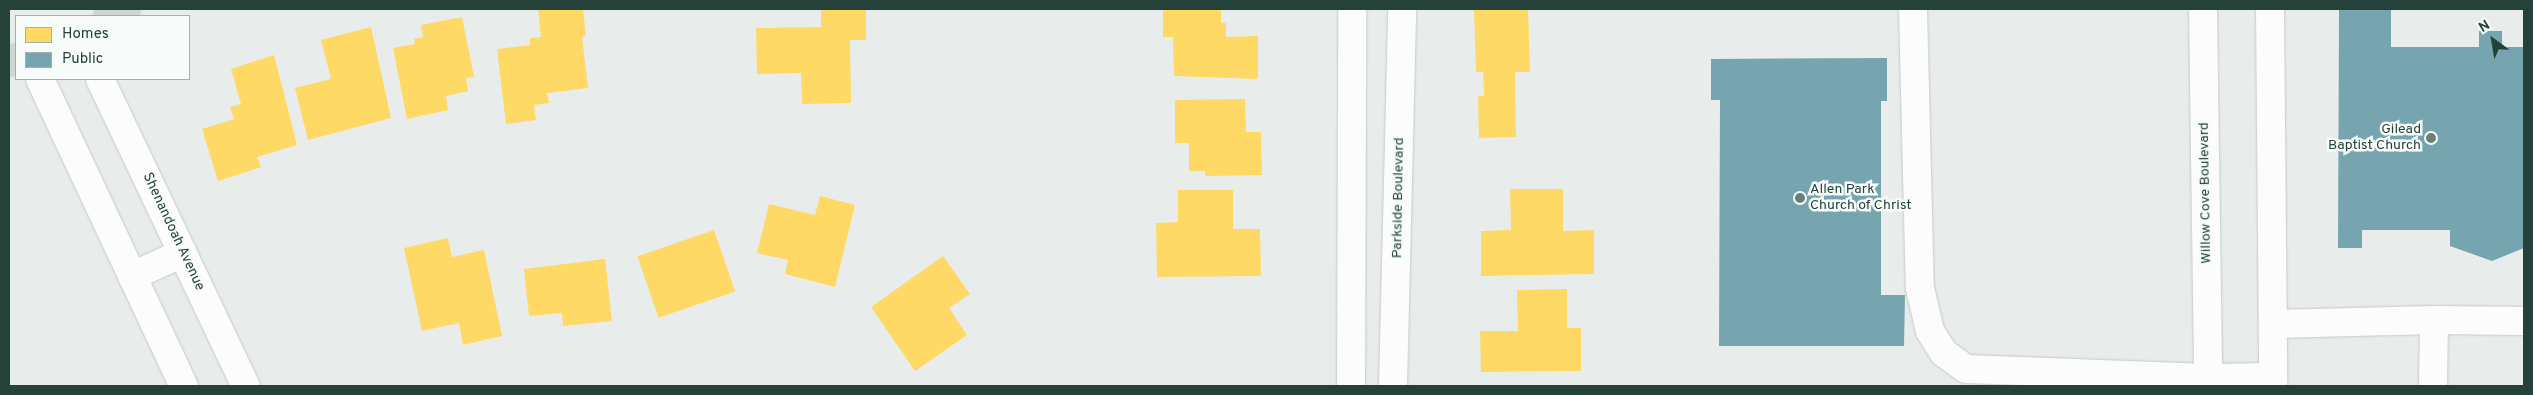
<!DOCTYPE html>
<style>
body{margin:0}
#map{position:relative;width:2533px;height:395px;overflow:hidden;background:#e8edeb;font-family:Overpass,sans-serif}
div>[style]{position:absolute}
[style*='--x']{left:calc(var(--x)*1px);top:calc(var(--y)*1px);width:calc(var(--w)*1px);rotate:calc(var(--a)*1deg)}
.homes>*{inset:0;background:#ffd966;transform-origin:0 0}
.public>*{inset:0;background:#76a5af}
.roads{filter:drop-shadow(0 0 1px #c5cac8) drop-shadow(0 0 1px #c5cac8)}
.minor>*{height:28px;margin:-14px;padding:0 14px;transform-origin:14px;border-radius:14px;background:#fcfcfc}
.major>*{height:28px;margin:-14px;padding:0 14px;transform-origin:14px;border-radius:14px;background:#cfd7d5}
.dots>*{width:14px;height:14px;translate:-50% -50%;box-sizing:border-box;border:2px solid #f7fbf9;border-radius:50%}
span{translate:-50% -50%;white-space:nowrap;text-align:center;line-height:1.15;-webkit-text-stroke:5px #f7fbf9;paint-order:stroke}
.poi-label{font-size:14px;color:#24423a}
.right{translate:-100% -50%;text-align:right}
.left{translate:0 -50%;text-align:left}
.street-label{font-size:14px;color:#24423a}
.frame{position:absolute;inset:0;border:10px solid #24423a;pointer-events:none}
.legend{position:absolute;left:15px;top:15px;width:175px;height:65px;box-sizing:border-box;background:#f7fbf9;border:1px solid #a3b1ad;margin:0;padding:6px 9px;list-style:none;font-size:15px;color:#24423a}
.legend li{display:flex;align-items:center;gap:10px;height:25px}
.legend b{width:25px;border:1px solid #a3b1ad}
.north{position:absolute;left:2468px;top:15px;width:50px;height:50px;-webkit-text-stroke:4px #f7fbf9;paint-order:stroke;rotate:328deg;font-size:14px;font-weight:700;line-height:20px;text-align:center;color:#24423a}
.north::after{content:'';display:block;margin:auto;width:18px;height:22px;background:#24423a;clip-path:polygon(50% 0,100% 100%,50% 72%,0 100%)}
</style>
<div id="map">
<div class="homes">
<i style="clip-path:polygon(538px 9px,583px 9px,586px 36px,582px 37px,588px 88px,547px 93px,549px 103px,534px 105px,536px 120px,506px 124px,497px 49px,530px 45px,530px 38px,541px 37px)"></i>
<i style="clip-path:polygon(821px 9px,866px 9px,866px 40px,850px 40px,851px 103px,802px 104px,801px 73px,757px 74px,756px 28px,821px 27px)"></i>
<i style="clip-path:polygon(1163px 9px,1221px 9px,1221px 23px,1226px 23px,1226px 37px,1258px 36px,1258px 79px,1174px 76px,1173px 37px,1163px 37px)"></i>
<i style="clip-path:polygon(1474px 9px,1528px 9px,1530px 72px,1515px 72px,1516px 137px,1479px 138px,1478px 96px,1484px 96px,1483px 72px,1476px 72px)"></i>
<i style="clip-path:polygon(462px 17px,474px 77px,466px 78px,468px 91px,446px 96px,448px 110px,407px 119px,393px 48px,415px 44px,414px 39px,423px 37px,421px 25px)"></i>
<i style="clip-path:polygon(371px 27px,391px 118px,308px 140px,295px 88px,331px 79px,321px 40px)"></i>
<i style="clip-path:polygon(274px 55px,297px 145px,257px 157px,261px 167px,218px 181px,202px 129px,234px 119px,230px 107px,241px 104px,231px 69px)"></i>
<i style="clip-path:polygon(1245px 99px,1246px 132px,1261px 132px,1262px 175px,1205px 176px,1205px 171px,1189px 171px,1189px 143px,1175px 143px,1175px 100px)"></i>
<i style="clip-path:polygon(1510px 189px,1563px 189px,1563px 231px,1594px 230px,1594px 274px,1481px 276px,1481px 231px,1511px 230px)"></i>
<i style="clip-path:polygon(1178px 190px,1233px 190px,1233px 229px,1260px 229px,1261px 276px,1157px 277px,1156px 223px,1178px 222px)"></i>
<i style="clip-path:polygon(820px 196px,855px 205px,835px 287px,785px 274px,788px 260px,757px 253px,769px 204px,815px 215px)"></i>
<i style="left:714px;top:230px;width:65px;height:81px;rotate:71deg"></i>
<i style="clip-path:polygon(448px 238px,452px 257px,484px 250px,502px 336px,463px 345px,459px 323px,422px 331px,404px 248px)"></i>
<i style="clip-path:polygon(943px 256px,970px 294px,949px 308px,967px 335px,915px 371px,871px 307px)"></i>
<i style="clip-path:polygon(605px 259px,612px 321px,563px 326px,562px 313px,529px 316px,524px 269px)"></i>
<i style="clip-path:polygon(1567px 289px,1567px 328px,1581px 328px,1581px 371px,1481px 372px,1480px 331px,1518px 331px,1517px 290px)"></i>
</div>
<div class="public">
<i style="clip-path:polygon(2339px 9px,2391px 9px,2391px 47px,2479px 47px,2479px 31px,2502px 31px,2502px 47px,2524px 47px,2524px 248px,2492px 261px,2450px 246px,2450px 230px,2362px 230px,2362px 248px,2338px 248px)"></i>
<i style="clip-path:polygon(1887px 58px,1887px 101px,1881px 101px,1881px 295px,1905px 295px,1904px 346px,1719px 346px,1720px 100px,1711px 100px,1711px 59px)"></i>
</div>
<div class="roads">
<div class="minor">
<i style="--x:1913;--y:9;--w:279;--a:88.6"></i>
<i style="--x:1920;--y:288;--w:44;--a:76.9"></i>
<i style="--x:1930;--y:331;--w:26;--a:58"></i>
<i style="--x:1944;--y:353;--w:27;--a:36"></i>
<i style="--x:1966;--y:369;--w:242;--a:2.1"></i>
<i style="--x:2208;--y:378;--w:65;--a:-0.9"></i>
<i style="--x:2203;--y:9;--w:377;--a:89.2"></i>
<i style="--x:2270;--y:9;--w:377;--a:89.5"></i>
<i style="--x:40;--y:79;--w:339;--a:64.9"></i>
<i style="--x:100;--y:79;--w:340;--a:64.6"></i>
<i style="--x:132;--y:276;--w:56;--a:-24.3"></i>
<i style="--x:2273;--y:324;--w:161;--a:-1.4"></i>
<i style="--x:1351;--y:386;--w:377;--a:-89.8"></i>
<i style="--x:1393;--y:386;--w:377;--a:-88.6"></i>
<i style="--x:2433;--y:386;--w:66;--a:-89.1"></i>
<i style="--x:2434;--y:320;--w:90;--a:0.6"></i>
</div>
<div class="major">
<i style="--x:108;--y:16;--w:19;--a:-21"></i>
<i style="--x:9;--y:62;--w:8;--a:-30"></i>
</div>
</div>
<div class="dots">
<i style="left:2431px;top:138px;background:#697e78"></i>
<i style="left:1800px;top:198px;background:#697e78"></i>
</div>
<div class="poi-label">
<span class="right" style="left:2421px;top:138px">Gilead<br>Baptist Church</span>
<span class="left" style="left:1810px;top:198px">Allen Park<br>Church of Christ</span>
</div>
<div class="street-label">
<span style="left:2206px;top:193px;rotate:-91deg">Willow Cove Boulevard</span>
<span style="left:1399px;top:198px;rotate:-89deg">Parkside Boulevard</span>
<span style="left:173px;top:232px;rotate:65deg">Shenandoah Avenue</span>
</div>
<div class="frame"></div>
<ul class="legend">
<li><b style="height:14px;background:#ffd966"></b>Homes</li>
<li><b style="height:14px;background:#76a5af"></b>Public</li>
</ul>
<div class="north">N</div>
</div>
